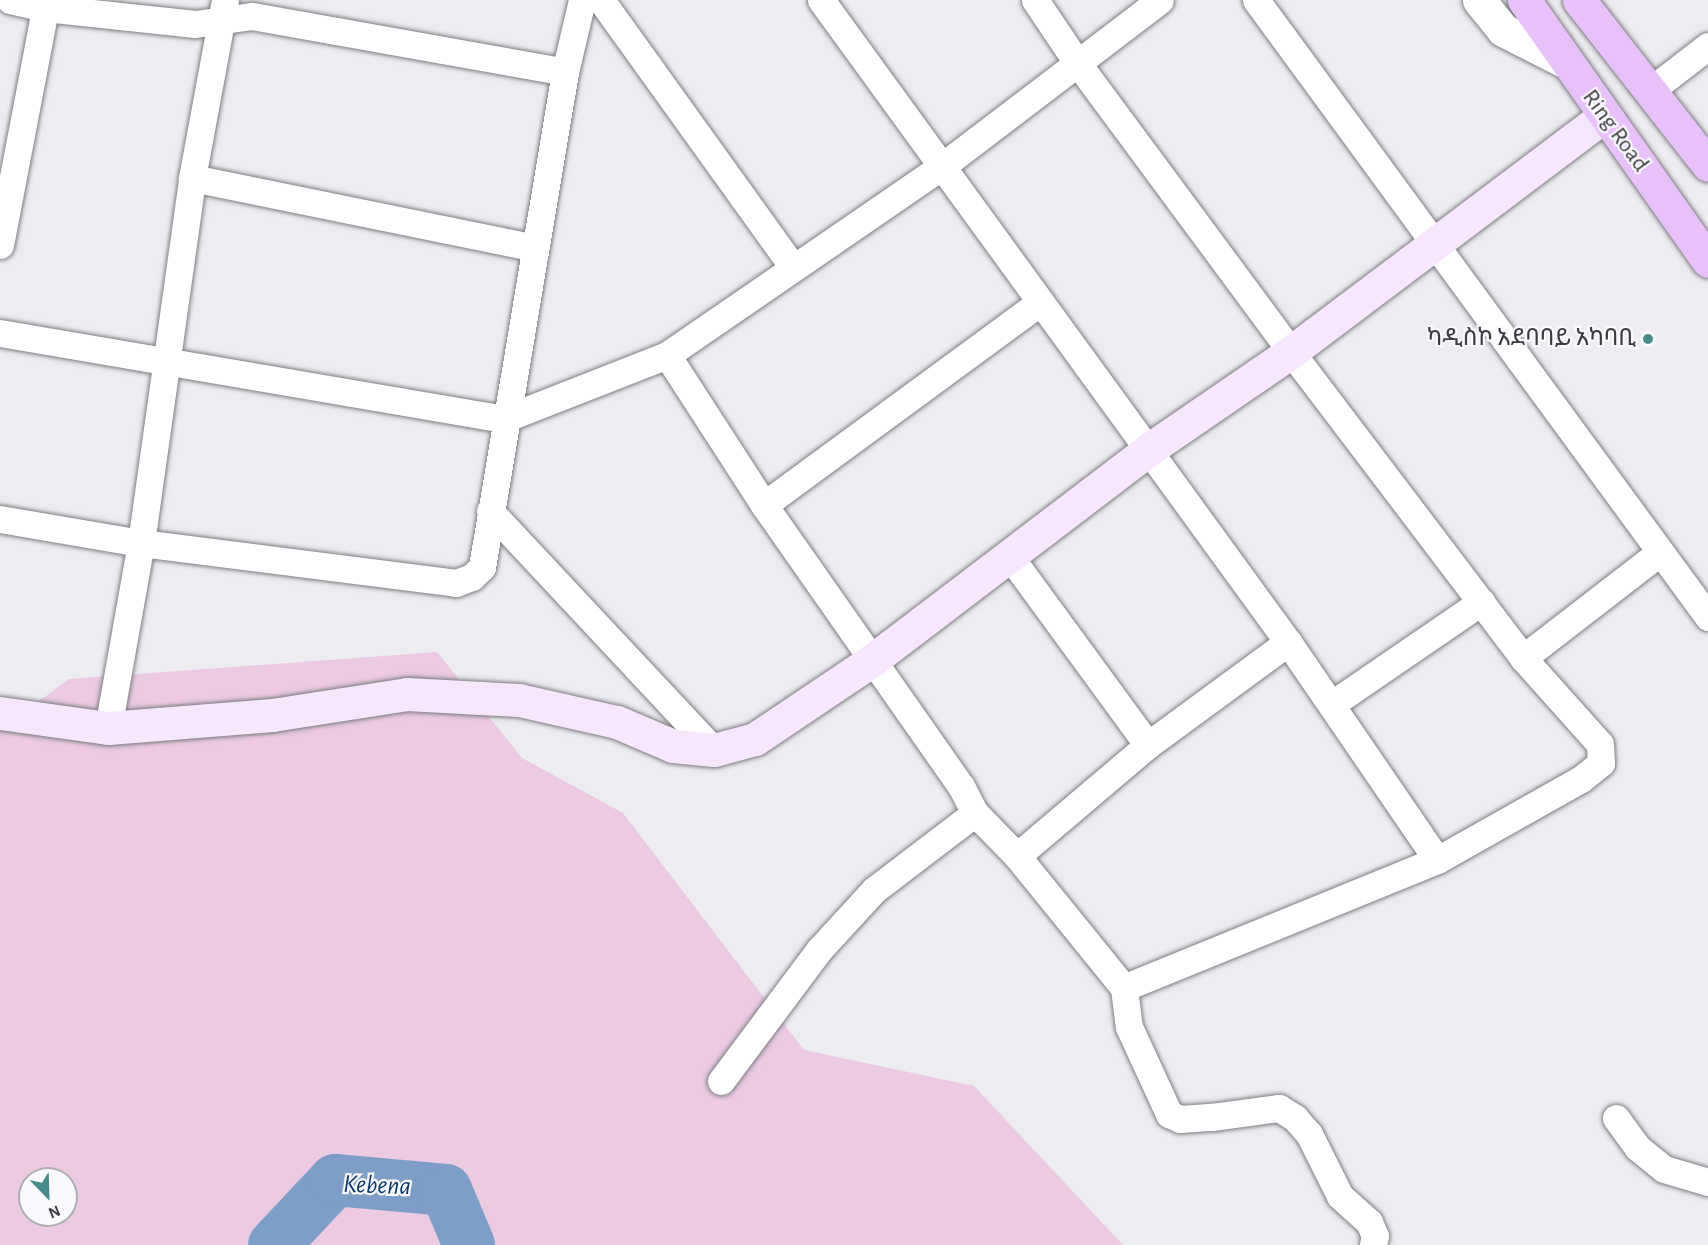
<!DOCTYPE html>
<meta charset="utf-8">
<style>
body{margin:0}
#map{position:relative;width:1708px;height:1245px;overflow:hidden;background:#edecf1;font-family:"Alegreya Sans","Noto Sans Ethiopic",sans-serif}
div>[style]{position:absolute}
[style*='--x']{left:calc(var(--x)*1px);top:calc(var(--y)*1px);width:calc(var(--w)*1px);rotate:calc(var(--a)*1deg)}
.green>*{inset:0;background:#eccae2}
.river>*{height:52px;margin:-26px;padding:0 26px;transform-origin:26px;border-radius:26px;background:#7d9ec7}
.roads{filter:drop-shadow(0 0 2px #7e7d82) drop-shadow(0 0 2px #7e7d82)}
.minor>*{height:27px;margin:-13.5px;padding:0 13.5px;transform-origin:13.5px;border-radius:13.5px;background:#fff}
.tertiary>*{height:33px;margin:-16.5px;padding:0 16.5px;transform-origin:16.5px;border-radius:16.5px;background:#fff}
.secondary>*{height:33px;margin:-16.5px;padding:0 16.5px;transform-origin:16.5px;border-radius:16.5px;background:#f7e7fd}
.trunk>*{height:33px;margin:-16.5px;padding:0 16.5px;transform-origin:16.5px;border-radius:16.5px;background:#e8c0fa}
.dots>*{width:16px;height:16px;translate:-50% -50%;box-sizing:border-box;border:3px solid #faf9fe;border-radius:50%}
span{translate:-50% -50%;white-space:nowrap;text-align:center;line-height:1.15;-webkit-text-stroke:4.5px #faf9fe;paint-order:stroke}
.street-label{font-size:24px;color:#3c3c3e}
.poi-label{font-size:24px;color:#3c3c3e}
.right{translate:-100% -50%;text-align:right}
.water-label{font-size:26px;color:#093a6d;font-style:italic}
.north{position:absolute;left:18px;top:1167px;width:60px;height:60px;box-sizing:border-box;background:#faf9fe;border:2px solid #aeadb1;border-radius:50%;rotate:157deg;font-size:16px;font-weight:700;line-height:24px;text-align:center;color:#3c3c3e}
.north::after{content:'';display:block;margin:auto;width:21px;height:27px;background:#458c89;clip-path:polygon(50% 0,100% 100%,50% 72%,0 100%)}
</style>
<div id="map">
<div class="green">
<i style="clip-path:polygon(evenodd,437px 652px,522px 758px,623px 813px,804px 1050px,974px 1086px,1123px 1245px,0 1245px,0 730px,69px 679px,437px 652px,30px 1179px,66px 1179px,66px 1215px,30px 1215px,30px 1179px)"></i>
</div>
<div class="river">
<i style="--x:274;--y:1245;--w:89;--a:-46.8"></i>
<i style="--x:335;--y:1180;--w:111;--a:5.1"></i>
<i style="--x:446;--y:1190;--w:60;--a:67.3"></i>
</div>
<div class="roads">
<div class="minor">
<i style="--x:10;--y:0;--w:36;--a:13"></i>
<i style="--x:45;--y:8;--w:151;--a:6.1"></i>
<i style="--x:195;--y:24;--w:58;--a:-8"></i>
<i style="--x:252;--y:16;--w:318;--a:10.1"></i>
<i style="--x:601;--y:0;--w:329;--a:54.3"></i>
<i style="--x:821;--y:0;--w:794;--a:53.97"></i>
<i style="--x:1288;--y:642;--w:264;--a:55.6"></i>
<i style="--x:1035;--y:0;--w:73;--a:56.1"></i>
<i style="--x:1076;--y:61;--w:362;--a:53.5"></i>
<i style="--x:1291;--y:352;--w:384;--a:52.8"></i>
<i style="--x:1523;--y:658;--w:115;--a:48.2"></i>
<i style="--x:1600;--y:744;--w:19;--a:87"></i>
<i style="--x:1601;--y:763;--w:26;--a:141"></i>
<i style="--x:1581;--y:779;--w:165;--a:150.6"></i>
<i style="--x:1437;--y:860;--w:338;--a:157.8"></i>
<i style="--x:1256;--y:0;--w:765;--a:53.77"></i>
<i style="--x:1651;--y:90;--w:72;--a:-37.7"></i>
<i style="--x:192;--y:178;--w:350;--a:11.5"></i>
<i style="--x:0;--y:245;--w:241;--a:-79.2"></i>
<i style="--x:0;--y:333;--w:511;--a:9.68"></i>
<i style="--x:504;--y:419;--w:175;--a:-21.4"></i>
<i style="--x:667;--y:355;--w:332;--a:-34.5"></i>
<i style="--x:941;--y:167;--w:275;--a:-37.3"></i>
<i style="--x:667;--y:355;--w:179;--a:57.1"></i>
<i style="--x:764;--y:505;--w:343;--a:55"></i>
<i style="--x:961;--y:786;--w:30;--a:63"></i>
<i style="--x:975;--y:813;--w:60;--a:45.7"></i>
<i style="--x:1017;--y:856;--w:170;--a:51"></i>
<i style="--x:1124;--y:988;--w:39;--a:83"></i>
<i style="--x:1129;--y:1027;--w:96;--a:65.3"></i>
<i style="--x:1169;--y:1114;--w:12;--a:24"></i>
<i style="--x:1180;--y:1119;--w:32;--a:-4"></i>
<i style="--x:1212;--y:1117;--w:68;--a:-7.7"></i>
<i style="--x:1279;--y:1108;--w:19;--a:32"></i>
<i style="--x:1295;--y:1118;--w:21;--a:49"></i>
<i style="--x:1309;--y:1134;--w:69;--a:63.4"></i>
<i style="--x:1340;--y:1196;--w:39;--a:42"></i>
<i style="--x:1369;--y:1222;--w:15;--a:67"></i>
<i style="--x:1375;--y:1236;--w:9;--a:103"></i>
<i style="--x:764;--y:505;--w:341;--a:-36.3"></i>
<i style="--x:490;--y:511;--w:328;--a:46.9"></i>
<i style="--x:0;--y:519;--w:143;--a:9.7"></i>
<i style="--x:141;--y:543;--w:318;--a:7.2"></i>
<i style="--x:456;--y:583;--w:17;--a:-21"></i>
<i style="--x:472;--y:577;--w:14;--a:-45"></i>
<i style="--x:482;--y:567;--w:502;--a:-80.48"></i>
<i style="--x:565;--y:72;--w:74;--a:-76.7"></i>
<i style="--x:1011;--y:558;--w:232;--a:53.8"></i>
<i style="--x:1523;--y:658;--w:173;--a:-37.7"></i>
<i style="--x:1332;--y:704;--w:181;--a:-34.4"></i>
<i style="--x:108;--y:728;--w:188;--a:-79.9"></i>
<i style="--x:141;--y:543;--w:369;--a:-82"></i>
<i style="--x:192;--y:178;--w:181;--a:-79.5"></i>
<i style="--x:1017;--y:856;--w:172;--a:-40.3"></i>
<i style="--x:1148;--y:745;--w:174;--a:-36.3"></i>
<i style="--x:721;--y:1081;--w:164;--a:-53.2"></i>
<i style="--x:819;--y:950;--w:81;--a:-47.5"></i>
<i style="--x:874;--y:890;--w:127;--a:-37.3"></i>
<i style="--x:1616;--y:1118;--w:37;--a:54"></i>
<i style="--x:1638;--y:1148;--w:33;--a:39"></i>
<i style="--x:1664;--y:1169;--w:46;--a:16.5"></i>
</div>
<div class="tertiary">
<i style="--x:1479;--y:0;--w:38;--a:51"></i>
<i style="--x:1503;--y:30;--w:68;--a:26.9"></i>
</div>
<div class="secondary">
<i style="--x:0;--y:713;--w:109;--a:7.9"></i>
<i style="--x:108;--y:728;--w:165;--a:-4.5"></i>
<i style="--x:272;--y:715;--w:137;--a:-8.8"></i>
<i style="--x:407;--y:694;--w:112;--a:3.1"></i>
<i style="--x:519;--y:700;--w:100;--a:12.7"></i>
<i style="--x:617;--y:722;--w:61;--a:23.2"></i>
<i style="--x:673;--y:746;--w:41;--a:5.6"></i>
<i style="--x:714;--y:750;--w:42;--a:-15"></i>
<i style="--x:755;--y:739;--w:143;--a:-33.9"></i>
<i style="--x:874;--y:659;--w:345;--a:-37.3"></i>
<i style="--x:1148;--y:450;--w:173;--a:-34.4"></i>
<i style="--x:1291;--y:352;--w:392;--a:-37"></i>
</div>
<div class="trunk">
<i style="--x:1524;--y:0;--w:319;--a:54.8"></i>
<i style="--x:1579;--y:0;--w:209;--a:52"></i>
</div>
</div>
<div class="dots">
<i style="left:1648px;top:339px;background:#458c89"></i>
</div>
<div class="street-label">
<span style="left:1615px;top:131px;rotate:54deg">Ring Road</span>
</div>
<div class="poi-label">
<span class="right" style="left:1636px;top:339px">ካዲስኮ አደባባይ አካባቢ</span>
</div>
<div class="water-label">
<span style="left:377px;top:1186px;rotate:2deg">Kebena</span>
</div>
<div class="north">N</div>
</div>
